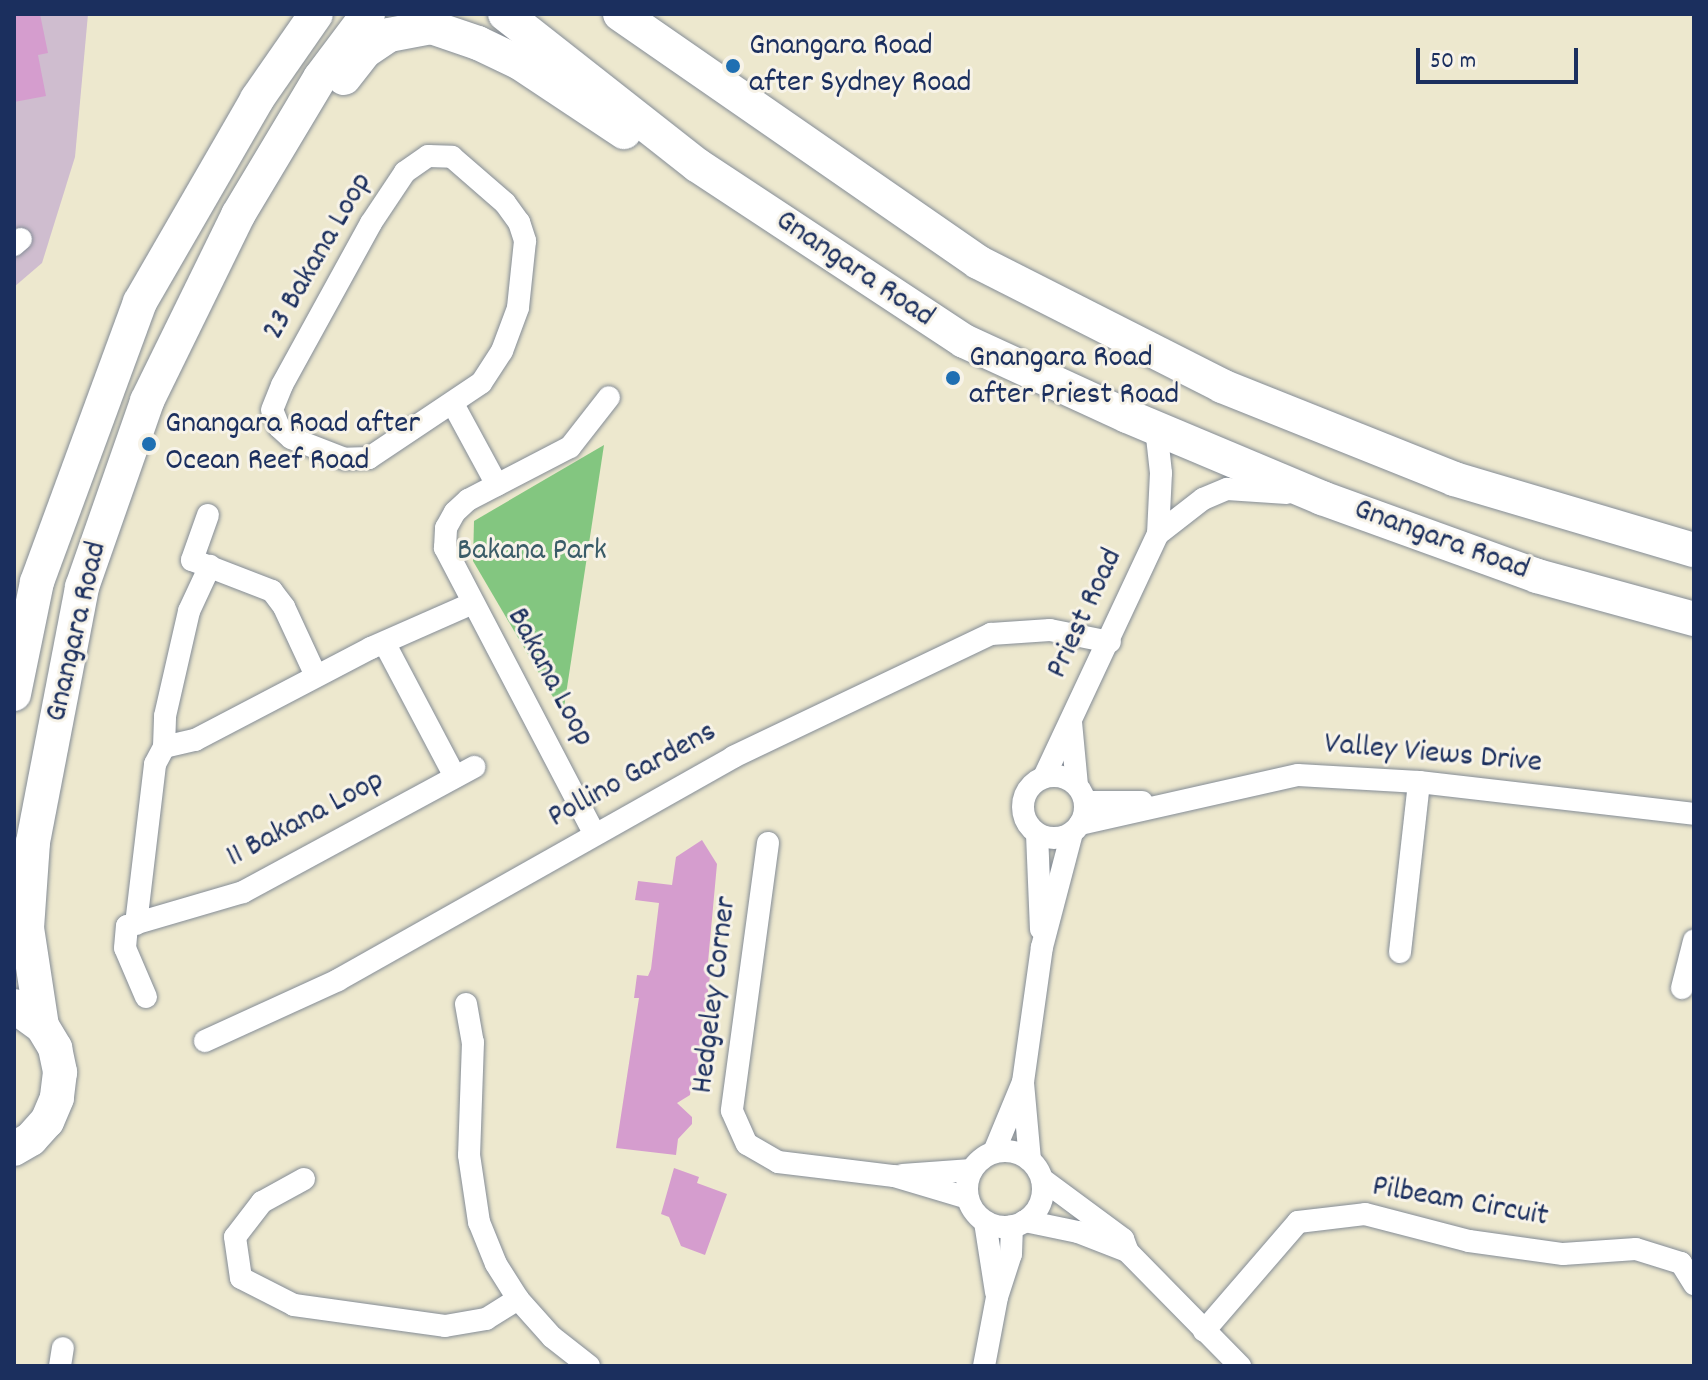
<!DOCTYPE html>
<style>
body{margin:0}
#map{position:relative;width:1708px;height:1380px;overflow:hidden;background:#ede8ce;font-family:Dekko,sans-serif}
div>[style]{position:absolute}
[style*='--x']{left:calc(var(--x)*1px);top:calc(var(--y)*1px);width:calc(var(--w)*1px);rotate:calc(var(--a)*1deg)}
.industrial>*{inset:0;background:#cfbdcf}
.green>*{inset:0;background:#83c680}
.building>*{inset:0;background:#d59dce}
.roads{filter:drop-shadow(0 0 2px #848c96) drop-shadow(0 0 2px #848c96)}
.minor>*{height:22px;margin:-11px;padding:0 11px;transform-origin:11px;border-radius:11px;background:#fff}
.minor>.ring{margin:-11px;padding:0;box-sizing:content-box;background:none;border:22px solid #fff;border-radius:50%}
.primary>*{height:34px;margin:-17px;padding:0 17px;transform-origin:17px;border-radius:17px;background:#fff}
.dots>*{width:22px;height:22px;translate:-50% -50%;box-sizing:border-box;border:4px solid #f7f3e8;border-radius:50%}
span{translate:-50% -50%;white-space:nowrap;text-align:center;line-height:1.15;-webkit-text-stroke:6px #f7f3e8;paint-order:stroke}
.poi-label{font-size:32px;color:#1b2f5e}
.left{translate:0 -50%;text-align:left}
.street-label{font-size:32px;color:#1b2f5e}
.park-label{font-size:32px;color:#3a5c68}
.frame{position:absolute;inset:0;border:16px solid #1b2f5e;pointer-events:none}
.scale{position:absolute;left:1416px;top:48px;width:162px;height:36px;box-sizing:border-box;border:4px solid #1b2f5e;border-top:0;padding-left:10px;font-size:24px;line-height:28px;white-space:nowrap;color:#1b2f5e;-webkit-text-stroke:6px #f7f3e8;paint-order:stroke}
</style>
<div id="map">
<div class="industrial">
<i style="clip-path:polygon(14px 14px,88px 14px,75px 157px,42px 263px,14px 287px)"></i>
</div>
<div class="green">
<i style="clip-path:polygon(604px 445px,563px 714px,473px 561px,474px 521px)"></i>
</div>
<div class="building">
<i style="clip-path:polygon(14px 14px,40px 14px,48px 53px,38px 55px,46px 96px,14px 102px)"></i>
<i style="clip-path:polygon(702px 840px,717px 864px,708px 962px,712px 962px,696px 1077px,692px 1077px,690px 1095px,677px 1103px,692px 1117px,692px 1124px,678px 1139px,676px 1155px,616px 1148px,639px 998px,634px 998px,637px 975px,648px 976px,651px 969px,659px 903px,635px 900px,638px 881px,672px 885px,676px 857px)"></i>
<i style="clip-path:polygon(674px 1168px,699px 1177px,697px 1183px,727px 1194px,705px 1255px,681px 1246px,669px 1217px,661px 1214px)"></i>
</div>
<div class="roads">
<div class="minor">
<i style="--x:428;--y:156;--w:24;--a:2"></i>
<i style="--x:452;--y:157;--w:70;--a:41"></i>
<i style="--x:505;--y:203;--w:24;--a:54"></i>
<i style="--x:519;--y:222;--w:20;--a:72"></i>
<i style="--x:525;--y:241;--w:67;--a:96"></i>
<i style="--x:518;--y:308;--w:46;--a:110.4"></i>
<i style="--x:502;--y:351;--w:38;--a:123"></i>
<i style="--x:481;--y:383;--w:135;--a:146.2"></i>
<i style="--x:369;--y:458;--w:24;--a:178"></i>
<i style="--x:345;--y:459;--w:58;--a:-158.7"></i>
<i style="--x:291;--y:438;--w:16;--a:-137"></i>
<i style="--x:279;--y:427;--w:18;--a:-112"></i>
<i style="--x:272;--y:410;--w:27;--a:-68"></i>
<i style="--x:282;--y:385;--w:185;--a:-61.2"></i>
<i style="--x:371;--y:223;--w:61;--a:-56.3"></i>
<i style="--x:405;--y:172;--w:28;--a:-35"></i>
<i style="--x:14;--y:245;--w:9;--a:-41"></i>
<i style="--x:453;--y:404;--w:92;--a:61.5"></i>
<i style="--x:208;--y:515;--w:48;--a:109.6"></i>
<i style="--x:192;--y:560;--w:86;--a:21.2"></i>
<i style="--x:272;--y:591;--w:20;--a:53"></i>
<i style="--x:284;--y:607;--w:76;--a:65.1"></i>
<i style="--x:1158;--y:534;--w:57;--a:-37.9"></i>
<i style="--x:1203;--y:499;--w:26;--a:-23"></i>
<i style="--x:1227;--y:489;--w:60;--a:3.8"></i>
<i style="--x:385;--y:644;--w:150;--a:62.2"></i>
<i style="--x:1071;--y:722;--w:63;--a:84.6"></i>
<i style="--x:164;--y:747;--w:32;--a:-13"></i>
<i style="--x:195;--y:740;--w:199;--a:-27.6"></i>
<i style="--x:371;--y:648;--w:111;--a:-23.8"></i>
<i class="ring" style="left:1023px;top:776px;width:40px;height:40px"></i>
<i style="--x:1044;--y:777;--w:268;--a:-64.9"></i>
<i style="--x:1158;--y:534;--w:61;--a:-87.2"></i>
<i style="--x:1161;--y:473;--w:45;--a:-96.3"></i>
<i style="--x:1087;--y:802;--w:55;--a:0"></i>
<i style="--x:1080;--y:824;--w:223;--a:-12.7"></i>
<i style="--x:1298;--y:775;--w:121;--a:3.3"></i>
<i style="--x:1419;--y:782;--w:277;--a:6.6"></i>
<i style="--x:594;--y:833;--w:322;--a:-117.6"></i>
<i style="--x:445;--y:548;--w:20;--a:-87"></i>
<i style="--x:446;--y:528;--w:18;--a:-61"></i>
<i style="--x:455;--y:512;--w:18;--a:-43"></i>
<i style="--x:468;--y:500;--w:115;--a:-27.5"></i>
<i style="--x:570;--y:447;--w:63;--a:-52"></i>
<i style="--x:1037;--y:834;--w:95;--a:87.6"></i>
<i style="--x:768;--y:843;--w:270;--a:97.7"></i>
<i style="--x:732;--y:1111;--w:36;--a:66"></i>
<i style="--x:747;--y:1144;--w:36;--a:30"></i>
<i style="--x:778;--y:1162;--w:117;--a:6.9"></i>
<i style="--x:894;--y:1176;--w:77;--a:16.6"></i>
<i style="--x:136;--y:924;--w:161;--a:-83.2"></i>
<i style="--x:155;--y:764;--w:19;--a:-62"></i>
<i style="--x:164;--y:747;--w:31;--a:-88"></i>
<i style="--x:165;--y:716;--w:108;--a:-77.1"></i>
<i style="--x:189;--y:611;--w:50;--a:-65"></i>
<i style="--x:1400;--y:952;--w:171;--a:-83.6"></i>
<i style="--x:1682;--y:988;--w:49;--a:-75.7"></i>
<i style="--x:146;--y:997;--w:53;--a:-113.2"></i>
<i style="--x:125;--y:948;--w:22;--a:-85"></i>
<i style="--x:127;--y:926;--w:121;--a:-16.3"></i>
<i style="--x:243;--y:892;--w:263;--a:-28.4"></i>
<i style="--x:466;--y:1004;--w:39;--a:80"></i>
<i style="--x:473;--y:1042;--w:113;--a:92"></i>
<i style="--x:469;--y:1155;--w:68;--a:81.5"></i>
<i style="--x:479;--y:1222;--w:45;--a:68"></i>
<i style="--x:496;--y:1264;--w:41;--a:57.8"></i>
<i style="--x:518;--y:1299;--w:51;--a:48.2"></i>
<i style="--x:552;--y:1337;--w:47;--a:38.1"></i>
<i style="--x:205;--y:1041;--w:146;--a:-24.6"></i>
<i style="--x:338;--y:980;--w:454;--a:-29.4"></i>
<i style="--x:733;--y:757;--w:286;--a:-25.5"></i>
<i style="--x:991;--y:634;--w:59;--a:-3.9"></i>
<i style="--x:1050;--y:630;--w:61;--a:11.3"></i>
<i style="--x:1023;--y:1083;--w:77;--a:84.8"></i>
<i class="ring" style="left:967px;top:1151px;width:54px;height:54px"></i>
<i style="--x:994;--y:1152;--w:76;--a:-67.5"></i>
<i style="--x:1023;--y:1082;--w:136;--a:-82"></i>
<i style="--x:1042;--y:947;--w:118;--a:-75.3"></i>
<i style="--x:903;--y:1175;--w:68;--a:-4.2"></i>
<i style="--x:304;--y:1179;--w:48;--a:151.3"></i>
<i style="--x:262;--y:1202;--w:44;--a:127.6"></i>
<i style="--x:235;--y:1237;--w:41;--a:81.7"></i>
<i style="--x:241;--y:1278;--w:59;--a:27"></i>
<i style="--x:294;--y:1305;--w:152;--a:7.9"></i>
<i style="--x:445;--y:1326;--w:42;--a:-9.7"></i>
<i style="--x:486;--y:1319;--w:38;--a:-32"></i>
<i style="--x:1042;--y:1179;--w:101;--a:36.5"></i>
<i style="--x:1123;--y:1239;--w:14;--a:69"></i>
<i style="--x:1128;--y:1252;--w:160;--a:45.5"></i>
<i style="--x:1025;--y:1221;--w:54;--a:11.7"></i>
<i style="--x:1078;--y:1232;--w:49;--a:21.4"></i>
<i style="--x:985;--y:1222;--w:71;--a:81.1"></i>
<i style="--x:1204;--y:1331;--w:144;--a:-49.2"></i>
<i style="--x:1298;--y:1222;--w:67;--a:-6.8"></i>
<i style="--x:1365;--y:1214;--w:107;--a:14.6"></i>
<i style="--x:1469;--y:1241;--w:95;--a:7.9"></i>
<i style="--x:1563;--y:1254;--w:73;--a:-3.9"></i>
<i style="--x:1636;--y:1249;--w:47;--a:17.3"></i>
<i style="--x:1681;--y:1263;--w:25;--a:58"></i>
<i style="--x:60;--y:1366;--w:18;--a:-81"></i>
<i style="--x:984;--y:1366;--w:70;--a:-79.3"></i>
<i style="--x:997;--y:1297;--w:45;--a:-72"></i>
<i style="--x:1011;--y:1254;--w:28;--a:-88"></i>
</div>
<div class="primary">
<i style="--x:505;--y:14;--w:244;--a:38.2"></i>
<i style="--x:697;--y:165;--w:320;--a:33.4"></i>
<i style="--x:964;--y:341;--w:179;--a:24.7"></i>
<i style="--x:1127;--y:416;--w:212;--a:22.8"></i>
<i style="--x:1322;--y:498;--w:229;--a:19.9"></i>
<i style="--x:1537;--y:576;--w:163;--a:15.3"></i>
<i style="--x:620;--y:14;--w:436;--a:34.7"></i>
<i style="--x:978;--y:262;--w:274;--a:26.9"></i>
<i style="--x:1222;--y:386;--w:250;--a:21.8"></i>
<i style="--x:1454;--y:479;--w:250;--a:16.5"></i>
<i style="--x:344;--y:78;--w:33;--a:-52"></i>
<i style="--x:364;--y:52;--w:30;--a:-34"></i>
<i style="--x:389;--y:35;--w:43;--a:-10.8"></i>
<i style="--x:431;--y:27;--w:50;--a:18.8"></i>
<i style="--x:478;--y:43;--w:47;--a:25.5"></i>
<i style="--x:520;--y:63;--w:125;--a:33.6"></i>
<i style="--x:14;--y:694;--w:114;--a:-78.4"></i>
<i style="--x:37;--y:582;--w:298;--a:-69.8"></i>
<i style="--x:140;--y:302;--w:234;--a:-60"></i>
<i style="--x:257;--y:99;--w:103;--a:-55.2"></i>
<i style="--x:14;--y:1006;--w:34;--a:36"></i>
<i style="--x:42;--y:1026;--w:26;--a:59"></i>
<i style="--x:55;--y:1048;--w:25;--a:78"></i>
<i style="--x:60;--y:1072;--w:26;--a:97"></i>
<i style="--x:57;--y:1098;--w:25;--a:113"></i>
<i style="--x:47;--y:1121;--w:24;--a:132"></i>
<i style="--x:31;--y:1139;--w:20;--a:150"></i>
<i style="--x:42;--y:1026;--w:99;--a:-98.7"></i>
<i style="--x:27;--y:928;--w:86;--a:-86"></i>
<i style="--x:33;--y:842;--w:260;--a:-79.1"></i>
<i style="--x:82;--y:587;--w:197;--a:-70.7"></i>
<i style="--x:147;--y:401;--w:207;--a:-63.9"></i>
<i style="--x:238;--y:215;--w:160;--a:-59.1"></i>
<i style="--x:320;--y:78;--w:80;--a:-53.1"></i>
</div>
</div>
<div class="dots">
<i style="left:733px;top:66px;background:#1f6fb2"></i>
<i style="left:953px;top:378px;background:#1f6fb2"></i>
<i style="left:149px;top:444px;background:#1f6fb2"></i>
</div>
<div class="poi-label">
<span class="left" style="left:749px;top:66px">Gnangara Road<br>after Sydney Road</span>
<span class="left" style="left:969px;top:378px">Gnangara Road<br>after Priest Road</span>
<span class="left" style="left:165px;top:444px">Gnangara Road after<br>Ocean Reef Road</span>
</div>
<div class="street-label">
<span style="left:319px;top:257px;rotate:-60deg">23 Bakana Loop</span>
<span style="left:854px;top:270px;rotate:34deg">Gnangara Road</span>
<span style="left:1441px;top:541px;rotate:20deg">Gnangara Road</span>
<span style="left:1086px;top:614px;rotate:-65deg">Priest Road</span>
<span style="left:78px;top:632px;rotate:-77deg">Gnangara Road</span>
<span style="left:549px;top:678px;rotate:62deg">Bakana Loop</span>
<span style="left:1433px;top:755px;rotate:5deg">Valley Views Drive</span>
<span style="left:633px;top:776px;rotate:-29deg">Pollino Gardens</span>
<span style="left:306px;top:820px;rotate:-28deg">11 Bakana Loop</span>
<span style="left:716px;top:995px;rotate:-83deg">Hedgeley Corner</span>
<span style="left:1460px;top:1203px;rotate:10deg">Pilbeam Circuit</span>
</div>
<div class="park-label">
<span style="left:532px;top:552px">Bakana Park</span>
</div>
<div class="frame"></div>
<div class="scale">50 m</div>
</div>
